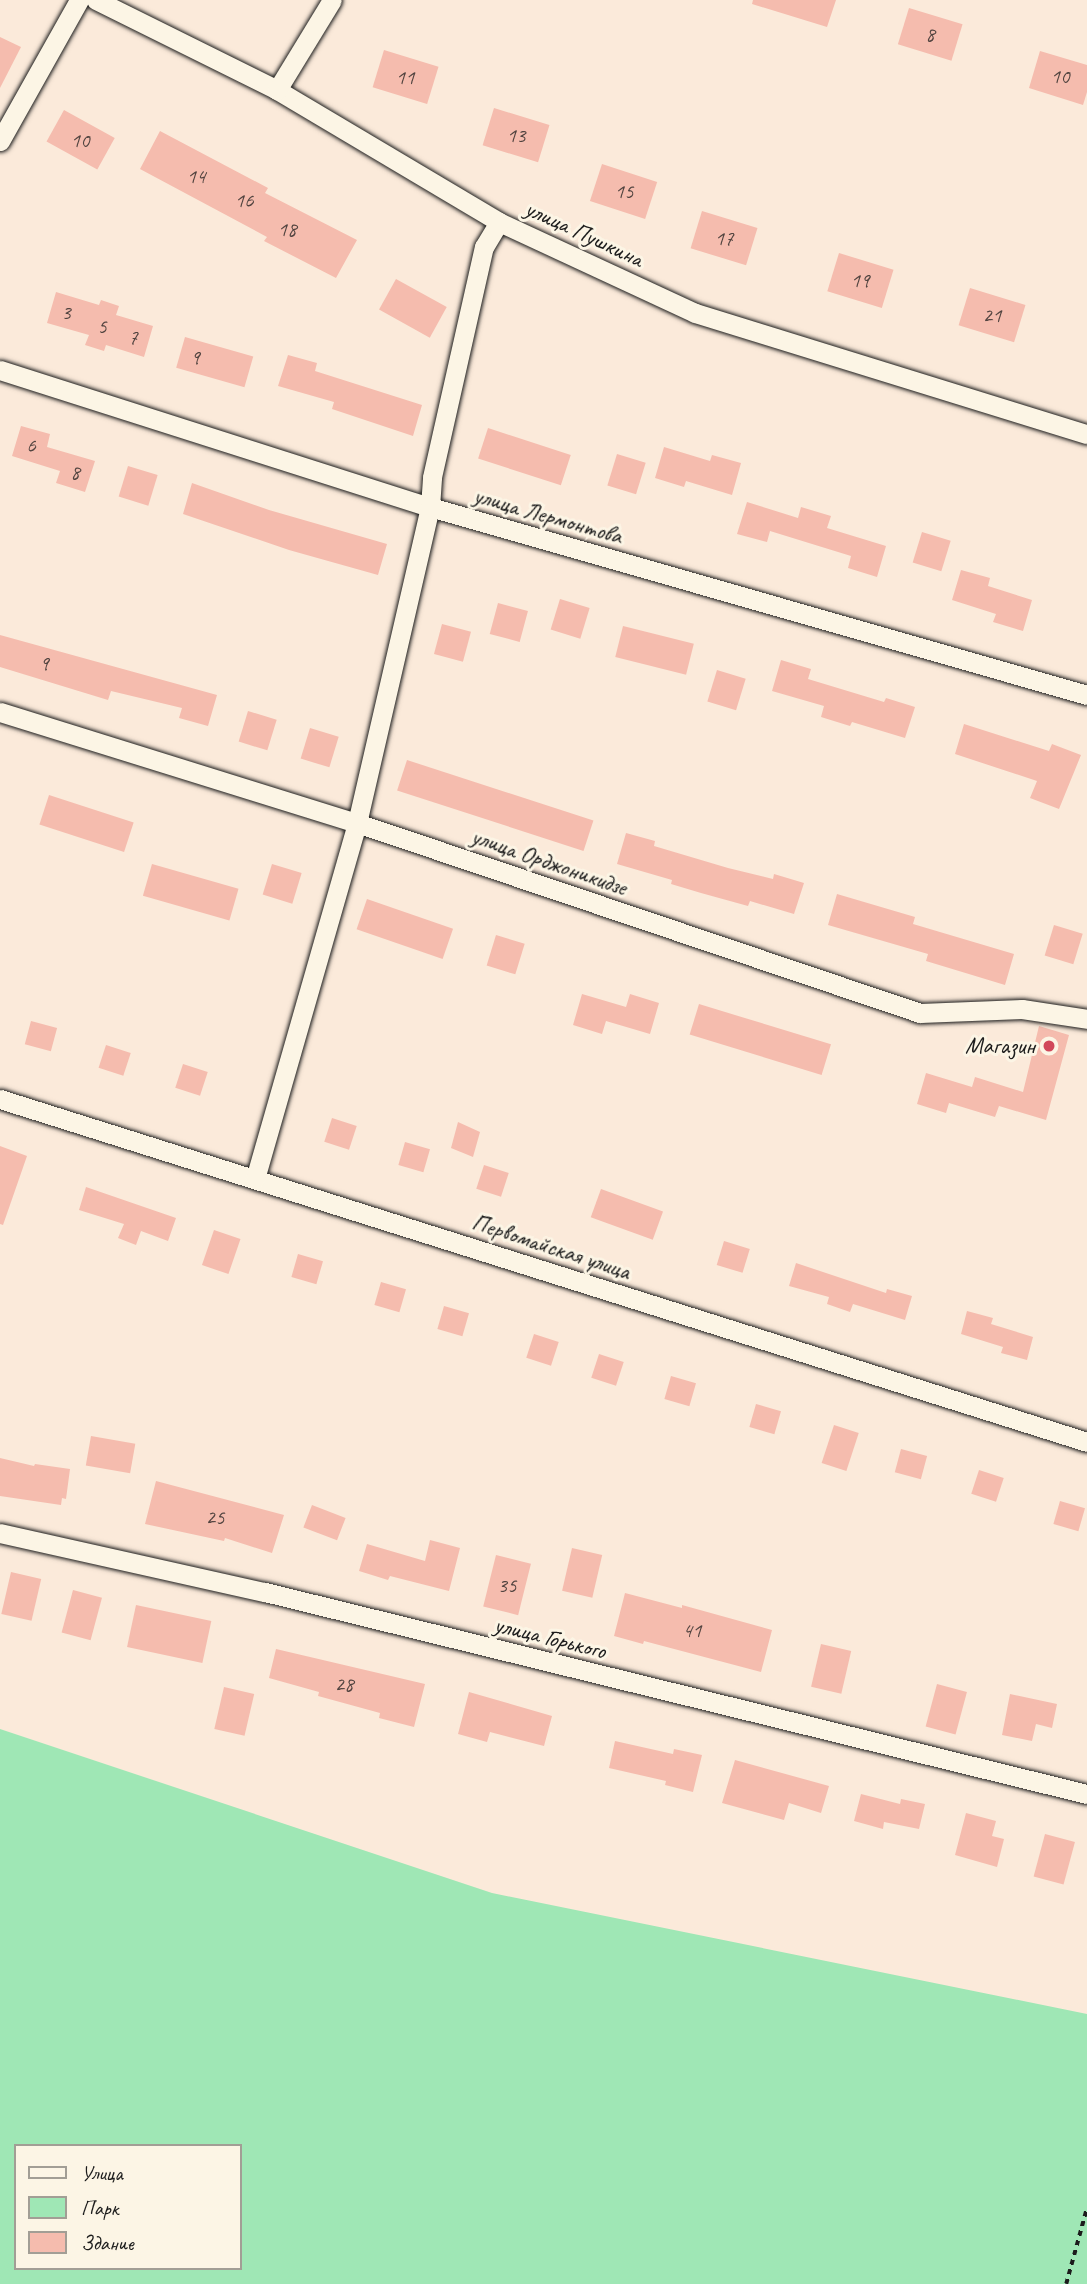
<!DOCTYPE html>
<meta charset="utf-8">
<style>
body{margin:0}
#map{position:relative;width:1087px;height:2284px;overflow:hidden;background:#fbeada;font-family:Caveat,sans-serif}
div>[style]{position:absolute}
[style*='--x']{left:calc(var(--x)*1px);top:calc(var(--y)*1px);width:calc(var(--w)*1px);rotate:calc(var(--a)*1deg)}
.green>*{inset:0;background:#9fe7b5}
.building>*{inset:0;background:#f5bcae;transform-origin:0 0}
.path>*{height:3.5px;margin-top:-1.75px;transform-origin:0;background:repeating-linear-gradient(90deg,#1c1c1c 0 5px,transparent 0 10px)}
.roads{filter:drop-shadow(0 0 2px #1c1c1c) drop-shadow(0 0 2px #1c1c1c)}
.street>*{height:19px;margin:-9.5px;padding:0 9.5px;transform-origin:9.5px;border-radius:9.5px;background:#fcf5e5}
.dots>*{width:19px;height:19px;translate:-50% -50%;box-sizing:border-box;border:4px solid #fcf5e5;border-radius:50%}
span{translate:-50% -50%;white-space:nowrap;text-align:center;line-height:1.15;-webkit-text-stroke:6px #fcf5e5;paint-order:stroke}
.number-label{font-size:21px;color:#524440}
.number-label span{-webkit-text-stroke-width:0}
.street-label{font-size:24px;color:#1c1c1c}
.poi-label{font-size:24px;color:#1c1c1c}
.right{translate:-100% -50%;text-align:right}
.legend{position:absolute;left:14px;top:2144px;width:228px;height:126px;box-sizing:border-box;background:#fcf5e5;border:2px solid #a29e95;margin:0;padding:9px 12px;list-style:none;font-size:21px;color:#1c1c1c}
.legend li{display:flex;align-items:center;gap:14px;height:35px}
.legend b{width:35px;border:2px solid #a29e95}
</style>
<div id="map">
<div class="green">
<i style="clip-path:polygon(evenodd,0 1729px,492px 1893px,1087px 2014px,1087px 2284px,0 2284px,0 1729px,16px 2146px,240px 2146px,240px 2268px,16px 2268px,16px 2146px)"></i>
</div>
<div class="building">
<i style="clip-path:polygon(753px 0,836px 0,827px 27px,752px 4px)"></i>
<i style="left:909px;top:8px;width:56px;height:38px;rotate:17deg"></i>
<i style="clip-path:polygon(0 37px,21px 47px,0 88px)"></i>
<i style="left:384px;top:50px;width:57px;height:39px;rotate:17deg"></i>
<i style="clip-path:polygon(1040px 51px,1087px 65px,1087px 92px,1083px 105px,1029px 88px)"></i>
<i style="left:494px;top:108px;width:58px;height:39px;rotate:17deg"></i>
<i style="left:64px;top:110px;width:58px;height:36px;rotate:29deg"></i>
<i style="clip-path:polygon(160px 131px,268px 188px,265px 193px,357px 240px,336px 278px,264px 241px,267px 237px,140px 169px)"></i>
<i style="left:602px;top:164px;width:58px;height:39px;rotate:18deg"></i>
<i style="left:702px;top:211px;width:58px;height:39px;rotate:17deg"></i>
<i style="left:839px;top:253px;width:57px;height:40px;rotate:17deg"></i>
<i style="left:396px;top:279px;width:58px;height:35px;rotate:29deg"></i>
<i style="left:970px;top:288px;width:58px;height:39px;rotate:17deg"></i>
<i style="clip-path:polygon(56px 292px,99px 305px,101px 300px,119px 306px,116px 315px,153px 326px,144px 357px,106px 345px,104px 351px,85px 345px,89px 335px,47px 323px)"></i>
<i style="left:185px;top:337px;width:71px;height:32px;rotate:16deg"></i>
<i style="clip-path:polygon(288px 355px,317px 363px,315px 371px,422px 405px,413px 436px,332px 409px,334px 402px,278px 386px)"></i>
<i style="clip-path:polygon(21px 426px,50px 434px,47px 447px,95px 461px,85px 492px,56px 483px,60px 471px,12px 456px)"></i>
<i style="left:488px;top:428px;width:87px;height:32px;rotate:18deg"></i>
<i style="clip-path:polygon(664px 447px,710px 461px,712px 455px,741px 463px,732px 495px,686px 481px,684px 487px,655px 478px)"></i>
<i style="left:617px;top:454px;width:30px;height:33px;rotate:17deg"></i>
<i style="left:128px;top:466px;width:31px;height:32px;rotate:17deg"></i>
<i style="clip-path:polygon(192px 483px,269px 510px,387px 544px,378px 575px,289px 550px,183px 514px)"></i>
<i style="clip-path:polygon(747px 502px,798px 518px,801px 507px,831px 516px,827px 528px,886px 546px,877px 577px,848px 568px,851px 556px,770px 531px,767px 542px,737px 534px)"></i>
<i style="left:922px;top:532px;width:30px;height:32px;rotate:17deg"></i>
<i style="clip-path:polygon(961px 570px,990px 578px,988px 586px,1032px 600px,1023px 631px,993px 622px,996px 614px,952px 600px)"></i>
<i style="left:560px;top:599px;width:31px;height:32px;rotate:17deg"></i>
<i style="left:498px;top:603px;width:31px;height:32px;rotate:15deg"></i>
<i style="left:442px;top:624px;width:30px;height:31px;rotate:15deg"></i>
<i style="left:623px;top:626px;width:73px;height:32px;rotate:14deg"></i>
<i style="clip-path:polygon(0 635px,217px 695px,208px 726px,179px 718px,182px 708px,111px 691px,108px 700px,0 667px)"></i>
<i style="clip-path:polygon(781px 660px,811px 669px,808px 679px,884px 702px,886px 698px,915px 707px,905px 738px,852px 722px,850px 726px,821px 717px,824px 706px,772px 691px)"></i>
<i style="left:717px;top:670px;width:30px;height:33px;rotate:17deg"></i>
<i style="left:248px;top:711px;width:30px;height:32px;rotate:17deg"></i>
<i style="clip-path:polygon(964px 724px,1049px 751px,1052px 744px,1081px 755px,1059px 809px,1030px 798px,1037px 781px,955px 754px)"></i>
<i style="left:310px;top:728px;width:30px;height:32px;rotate:17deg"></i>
<i style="left:407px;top:760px;width:196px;height:32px;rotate:18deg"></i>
<i style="left:49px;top:795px;width:89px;height:31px;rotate:18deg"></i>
<i style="clip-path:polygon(626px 833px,655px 841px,654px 846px,728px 868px,773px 879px,774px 874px,804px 883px,794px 914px,750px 901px,748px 906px,701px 893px,671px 884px,672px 880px,617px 864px)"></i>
<i style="left:152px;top:864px;width:90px;height:33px;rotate:16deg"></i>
<i style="left:272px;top:864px;width:31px;height:32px;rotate:17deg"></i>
<i style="clip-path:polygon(837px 894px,915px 917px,913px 924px,1014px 954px,1005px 985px,926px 961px,928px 954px,828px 925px)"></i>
<i style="left:367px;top:899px;width:91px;height:32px;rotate:19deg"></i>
<i style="left:1054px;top:925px;width:30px;height:32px;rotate:17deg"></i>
<i style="left:496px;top:935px;width:30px;height:32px;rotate:17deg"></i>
<i style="clip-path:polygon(582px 994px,626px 1007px,630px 994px,659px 1003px,650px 1034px,606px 1021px,602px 1034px,573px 1025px)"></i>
<i style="left:699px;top:1004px;width:138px;height:32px;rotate:17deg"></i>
<i style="left:31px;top:1021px;width:27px;height:24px;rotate:15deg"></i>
<i style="clip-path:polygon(1039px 1026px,1069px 1035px,1046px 1120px,999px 1106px,995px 1117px,949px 1103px,946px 1113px,917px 1104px,926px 1073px,972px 1087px,975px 1077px,1023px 1092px)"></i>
<i style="left:106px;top:1045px;width:26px;height:24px;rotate:18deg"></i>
<i style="left:183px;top:1064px;width:26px;height:25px;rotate:18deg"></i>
<i style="left:332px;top:1118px;width:26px;height:25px;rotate:18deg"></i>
<i style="clip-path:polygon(458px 1122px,480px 1132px,473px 1157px,451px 1148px)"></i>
<i style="left:405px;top:1142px;width:26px;height:24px;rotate:16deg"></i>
<i style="clip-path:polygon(0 1146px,27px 1156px,3px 1225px,0 1224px)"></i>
<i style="left:484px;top:1165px;width:26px;height:25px;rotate:18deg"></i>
<i style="clip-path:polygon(86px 1187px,176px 1218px,168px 1241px,141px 1231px,136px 1245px,118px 1238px,124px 1224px,79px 1210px)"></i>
<i style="left:601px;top:1189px;width:66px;height:30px;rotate:20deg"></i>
<i style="left:214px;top:1230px;width:28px;height:37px;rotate:19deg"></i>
<i style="left:724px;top:1241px;width:27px;height:25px;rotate:17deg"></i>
<i style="left:298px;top:1254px;width:26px;height:24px;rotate:16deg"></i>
<i style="clip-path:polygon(796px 1263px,886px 1293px,887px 1289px,912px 1296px,905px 1320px,853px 1304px,850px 1312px,827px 1304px,829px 1297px,789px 1286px)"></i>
<i style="left:381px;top:1282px;width:26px;height:24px;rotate:16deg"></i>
<i style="left:444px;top:1306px;width:26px;height:24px;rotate:16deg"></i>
<i style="clip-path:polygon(967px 1311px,993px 1318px,991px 1324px,1033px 1337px,1027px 1360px,1001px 1353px,1003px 1347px,961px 1334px)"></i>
<i style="left:534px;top:1334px;width:26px;height:25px;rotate:18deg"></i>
<i style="left:599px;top:1354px;width:26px;height:25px;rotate:18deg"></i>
<i style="left:671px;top:1376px;width:26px;height:24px;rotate:16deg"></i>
<i style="left:756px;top:1404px;width:26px;height:24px;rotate:16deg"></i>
<i style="left:834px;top:1425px;width:26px;height:40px;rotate:18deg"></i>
<i style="left:91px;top:1436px;width:45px;height:30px;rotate:10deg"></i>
<i style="left:901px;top:1449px;width:27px;height:24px;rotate:15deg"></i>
<i style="clip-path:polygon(0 1458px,34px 1466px,35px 1464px,70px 1469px,66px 1499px,62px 1498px,61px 1505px,0 1496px)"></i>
<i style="left:979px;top:1470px;width:26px;height:25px;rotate:18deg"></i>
<i style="clip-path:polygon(156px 1481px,284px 1515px,272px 1553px,225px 1538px,224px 1541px,145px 1524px)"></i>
<i style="left:1060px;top:1501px;width:26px;height:24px;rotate:16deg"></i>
<i style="left:312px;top:1505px;width:36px;height:24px;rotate:21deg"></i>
<i style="clip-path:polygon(430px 1540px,460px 1548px,449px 1591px,390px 1576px,388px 1580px,359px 1571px,367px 1544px,425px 1561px)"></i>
<i style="left:572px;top:1548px;width:31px;height:44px;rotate:13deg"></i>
<i style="left:496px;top:1555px;width:36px;height:53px;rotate:14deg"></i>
<i style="left:11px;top:1572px;width:31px;height:43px;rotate:13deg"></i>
<i style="left:73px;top:1590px;width:30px;height:44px;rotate:15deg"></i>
<i style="clip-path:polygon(625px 1593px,682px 1608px,682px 1605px,772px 1630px,761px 1672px,644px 1641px,643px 1644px,614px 1636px)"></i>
<i style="left:136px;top:1605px;width:77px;height:43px;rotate:12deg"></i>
<i style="left:821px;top:1644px;width:31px;height:44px;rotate:13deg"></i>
<i style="clip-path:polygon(276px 1649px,425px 1684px,414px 1727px,379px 1718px,380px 1713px,318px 1696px,319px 1692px,269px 1678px)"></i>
<i style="left:937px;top:1684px;width:31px;height:44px;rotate:15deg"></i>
<i style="left:224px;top:1687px;width:31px;height:43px;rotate:13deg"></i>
<i style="clip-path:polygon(469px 1692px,552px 1716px,544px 1746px,490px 1732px,487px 1742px,458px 1734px)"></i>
<i style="clip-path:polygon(1010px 1694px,1057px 1704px,1052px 1728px,1036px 1724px,1032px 1741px,1002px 1735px)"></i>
<i style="clip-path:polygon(615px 1741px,673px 1754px,674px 1749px,702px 1755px,693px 1792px,665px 1785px,666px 1781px,609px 1768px)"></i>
<i style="clip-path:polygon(735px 1760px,829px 1786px,821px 1813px,789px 1803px,784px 1820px,722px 1803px)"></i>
<i style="clip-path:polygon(861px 1794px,900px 1804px,901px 1799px,925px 1804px,919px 1829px,884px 1822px,883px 1829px,854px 1821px)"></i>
<i style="clip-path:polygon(966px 1813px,996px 1821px,992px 1836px,1004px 1839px,997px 1867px,955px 1855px)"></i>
<i style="left:1045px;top:1834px;width:31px;height:44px;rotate:15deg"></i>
</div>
<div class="path">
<i style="--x:1066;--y:2284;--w:80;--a:-74.7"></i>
</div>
<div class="roads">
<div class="street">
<i style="--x:96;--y:0;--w:202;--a:26.4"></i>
<i style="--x:277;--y:90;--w:258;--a:30.7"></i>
<i style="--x:499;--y:222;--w:216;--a:24.9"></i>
<i style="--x:695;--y:313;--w:410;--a:17.2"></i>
<i style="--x:277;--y:90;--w:105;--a:-58.6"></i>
<i style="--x:0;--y:141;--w:162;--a:-60.7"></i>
<i style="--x:0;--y:370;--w:451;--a:17.7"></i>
<i style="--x:430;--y:507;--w:683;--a:15.97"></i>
<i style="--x:0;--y:712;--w:374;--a:17.3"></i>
<i style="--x:357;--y:823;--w:594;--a:18.65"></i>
<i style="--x:920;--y:1013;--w:102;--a:-2.2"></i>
<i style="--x:1022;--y:1009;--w:66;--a:8.7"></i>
<i style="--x:0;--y:1099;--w:1140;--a:17.51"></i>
<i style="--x:255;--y:1179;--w:370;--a:-74"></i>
<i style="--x:357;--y:823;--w:324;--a:-77"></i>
<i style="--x:430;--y:507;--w:30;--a:-86"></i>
<i style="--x:432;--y:477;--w:236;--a:-77.3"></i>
<i style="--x:484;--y:247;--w:29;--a:-59"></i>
<i style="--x:0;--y:1533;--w:271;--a:12.6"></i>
<i style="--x:265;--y:1592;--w:846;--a:13.81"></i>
</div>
</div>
<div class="dots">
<i style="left:1049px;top:1046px;background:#d1495b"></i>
</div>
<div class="number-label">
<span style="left:930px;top:34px">8</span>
<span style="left:1060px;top:76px">10</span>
<span style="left:405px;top:77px">11</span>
<span style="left:516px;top:135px">13</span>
<span style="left:80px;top:140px">10</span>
<span style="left:196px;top:176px">14</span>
<span style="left:624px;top:191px">15</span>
<span style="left:244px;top:200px">16</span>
<span style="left:287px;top:229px">18</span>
<span style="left:724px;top:238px">17</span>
<span style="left:860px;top:280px">19</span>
<span style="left:66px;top:312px">3</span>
<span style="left:992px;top:315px">21</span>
<span style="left:102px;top:326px">5</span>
<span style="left:133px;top:337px">7</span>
<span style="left:195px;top:357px">9</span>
<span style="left:31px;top:445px">6</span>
<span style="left:75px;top:472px">8</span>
<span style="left:44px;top:663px">9</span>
<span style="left:215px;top:1517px">25</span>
<span style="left:507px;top:1585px">35</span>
<span style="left:692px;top:1630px">41</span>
<span style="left:344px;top:1684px">28</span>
</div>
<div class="street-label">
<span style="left:584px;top:234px;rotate:25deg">улица Пушкина</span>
<span style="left:548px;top:516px;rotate:16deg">улица Лермонтова</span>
<span style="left:549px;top:862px;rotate:19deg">улица Орджоникидзе</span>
<span style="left:551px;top:1247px;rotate:18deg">Первомайская улица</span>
<span style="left:550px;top:1638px;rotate:14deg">улица Горького</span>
</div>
<div class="poi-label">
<span class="right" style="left:1035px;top:1046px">Магазин</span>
</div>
<ul class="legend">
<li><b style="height:9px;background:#fcf5e5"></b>Улица</li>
<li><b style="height:19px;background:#9fe7b5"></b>Парк</li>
<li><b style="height:19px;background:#f5bcae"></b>Здание</li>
</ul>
</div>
